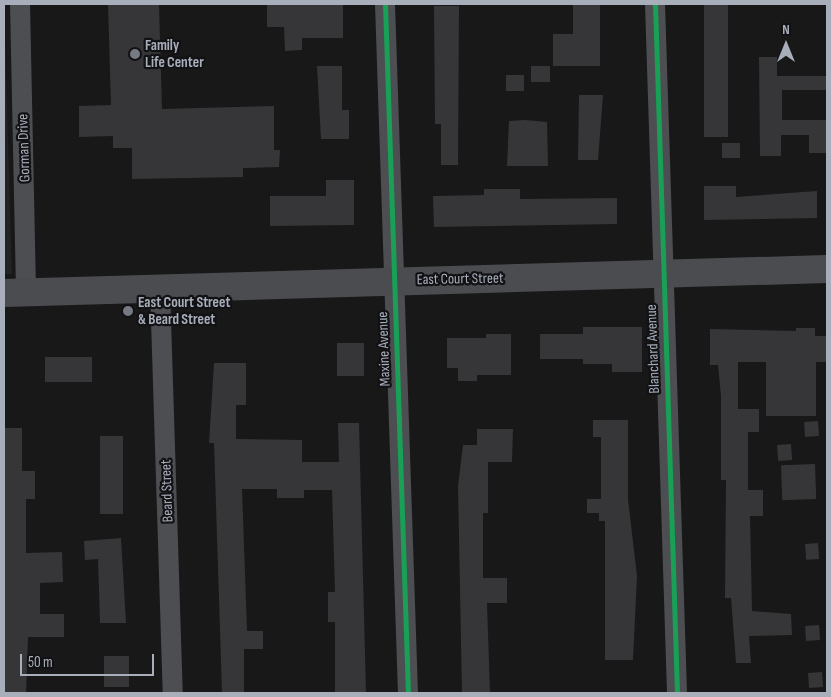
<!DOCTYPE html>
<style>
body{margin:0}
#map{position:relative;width:831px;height:697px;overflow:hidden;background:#181819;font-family:"Sofia Sans Condensed",sans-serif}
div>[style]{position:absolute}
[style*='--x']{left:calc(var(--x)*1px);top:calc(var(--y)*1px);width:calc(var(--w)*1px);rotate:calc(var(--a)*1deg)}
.built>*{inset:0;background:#222225}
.building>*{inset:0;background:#363638;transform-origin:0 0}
.minor>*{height:20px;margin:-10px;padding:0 10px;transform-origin:10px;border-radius:10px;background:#4c4e52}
.secondary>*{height:28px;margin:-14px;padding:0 14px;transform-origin:14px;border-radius:14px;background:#4a4c4f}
.cycleway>*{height:5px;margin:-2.5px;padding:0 2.5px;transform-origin:2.5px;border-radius:2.5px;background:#1a9f57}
.dots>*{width:14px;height:14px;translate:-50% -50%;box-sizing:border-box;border:2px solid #121215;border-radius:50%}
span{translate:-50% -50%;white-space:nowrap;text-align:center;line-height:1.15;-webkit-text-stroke:4.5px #121215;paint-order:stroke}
.poi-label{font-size:15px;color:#a8afbb;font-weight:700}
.left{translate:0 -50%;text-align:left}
.street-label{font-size:15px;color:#a8afbb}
.frame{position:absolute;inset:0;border:5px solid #a8afbb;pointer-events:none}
.north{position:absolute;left:761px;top:20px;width:50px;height:50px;-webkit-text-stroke:4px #121215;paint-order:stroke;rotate:0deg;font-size:14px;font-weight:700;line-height:20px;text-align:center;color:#a8afbb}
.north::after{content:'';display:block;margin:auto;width:18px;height:22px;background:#a8afbb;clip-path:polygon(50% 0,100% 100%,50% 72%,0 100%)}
.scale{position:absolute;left:20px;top:654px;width:134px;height:22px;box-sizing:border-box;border:2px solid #a8afbb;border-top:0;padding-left:6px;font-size:15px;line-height:18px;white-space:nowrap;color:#a8afbb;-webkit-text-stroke:4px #121215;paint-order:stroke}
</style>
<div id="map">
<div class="built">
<i style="clip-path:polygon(4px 4px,12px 274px,4px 274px)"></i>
</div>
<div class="building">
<i style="clip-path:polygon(108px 4px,159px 4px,162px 109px,274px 106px,274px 150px,280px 150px,279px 167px,243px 168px,243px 177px,132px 179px,132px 148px,113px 148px,113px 136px,79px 137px,79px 106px,111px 105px)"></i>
<i style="clip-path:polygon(267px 4px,343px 4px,343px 38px,302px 38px,302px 50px,285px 51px,284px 27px,267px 27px)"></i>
<i style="clip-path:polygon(573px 4px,600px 4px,600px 66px,553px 66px,553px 34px,573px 34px)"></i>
<i style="left:704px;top:4px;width:24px;height:133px"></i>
<i style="clip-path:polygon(434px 6px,459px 6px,458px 165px,441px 165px,441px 124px,435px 124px)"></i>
<i style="clip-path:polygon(759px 57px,777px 57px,777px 76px,827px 76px,827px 90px,782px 90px,782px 120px,826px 120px,826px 153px,809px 153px,809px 135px,781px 135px,781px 156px,760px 156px)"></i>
<i style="clip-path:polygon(317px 66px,342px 66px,342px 110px,349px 110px,349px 139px,321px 139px)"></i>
<i style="left:531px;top:66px;width:19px;height:16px"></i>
<i style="left:506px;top:75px;width:18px;height:16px"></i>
<i style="clip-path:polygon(579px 95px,603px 95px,598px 160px,578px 160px)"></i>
<i style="clip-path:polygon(525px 120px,547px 122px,548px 166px,507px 166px,509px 121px)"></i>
<i style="left:722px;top:143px;width:18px;height:15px"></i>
<i style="clip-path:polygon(326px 180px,354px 180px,354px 225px,270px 226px,270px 196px,326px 196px)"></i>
<i style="clip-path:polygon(704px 186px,736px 186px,736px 197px,817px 191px,817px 218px,704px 220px)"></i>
<i style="clip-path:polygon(484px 189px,520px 189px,520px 199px,617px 198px,617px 224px,434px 227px,433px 196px,484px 195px)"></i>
<i style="clip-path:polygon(583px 327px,642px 327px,642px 372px,612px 372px,612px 364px,583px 364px,583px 359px,540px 359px,540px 334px,583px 334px)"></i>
<i style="clip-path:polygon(796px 328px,815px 328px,815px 336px,827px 336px,827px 362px,816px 362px,816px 416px,766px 416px,766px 362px,738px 362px,738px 409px,759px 409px,759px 432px,748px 432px,748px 490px,763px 490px,763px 516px,750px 516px,752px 611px,791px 614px,792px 635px,749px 636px,751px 663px,736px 663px,731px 598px,725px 598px,726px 480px,721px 480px,721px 396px,718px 365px,710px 365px,710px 329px,796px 331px)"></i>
<i style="clip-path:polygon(486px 334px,511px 334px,511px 375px,477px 375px,477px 381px,458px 381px,458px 368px,447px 368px,447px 338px,486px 338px)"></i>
<i style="left:337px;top:343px;width:27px;height:33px"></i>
<i style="left:45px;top:357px;width:47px;height:25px"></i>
<i style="clip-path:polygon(214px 363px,246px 363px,246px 405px,236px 405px,236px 439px,302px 440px,302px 462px,339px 462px,338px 423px,359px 423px,366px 693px,335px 693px,335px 622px,328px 622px,328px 592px,335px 592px,332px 490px,304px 490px,304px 498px,277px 498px,277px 489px,242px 489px,247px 631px,263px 631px,263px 649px,244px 649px,244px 693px,222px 693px,214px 443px,209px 443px)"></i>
<i style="clip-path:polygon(593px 420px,628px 420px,628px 499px,637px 576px,633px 660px,605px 660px,605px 521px,599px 521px,599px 513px,587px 513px,587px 499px,601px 499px,601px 437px,593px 437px)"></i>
<i style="left:818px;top:421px;width:15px;height:14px;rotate:86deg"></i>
<i style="clip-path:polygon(4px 428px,22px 428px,22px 471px,35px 471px,35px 499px,26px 499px,26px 553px,62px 552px,63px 582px,40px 583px,40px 614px,64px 614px,64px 637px,28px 637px,26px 693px,4px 693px)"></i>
<i style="clip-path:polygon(477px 429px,513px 429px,512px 462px,488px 462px,488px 513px,483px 513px,483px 578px,507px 578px,507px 603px,487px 603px,490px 692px,462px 692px,458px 486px,463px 445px,477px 445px)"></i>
<i style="left:100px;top:436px;width:23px;height:78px"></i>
<i style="left:791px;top:444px;width:16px;height:14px;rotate:86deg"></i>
<i style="left:815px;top:464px;width:35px;height:34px;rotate:88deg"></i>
<i style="clip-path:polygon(121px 538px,126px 623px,100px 623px,98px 559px,85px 560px,84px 541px)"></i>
<i style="left:818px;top:543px;width:16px;height:13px;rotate:86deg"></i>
<i style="left:819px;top:625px;width:15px;height:14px;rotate:86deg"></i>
<i style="left:104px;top:656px;width:25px;height:31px"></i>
<i style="left:822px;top:672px;width:15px;height:14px;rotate:86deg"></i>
</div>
<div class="minor">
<i style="--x:20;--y:4;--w:288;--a:88.8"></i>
<i style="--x:385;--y:4;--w:689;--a:88.09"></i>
<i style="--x:655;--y:4;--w:689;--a:88.17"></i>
<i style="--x:160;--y:288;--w:405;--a:88.2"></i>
</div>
<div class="secondary">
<i style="--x:4;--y:293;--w:823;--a:-1.67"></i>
</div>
<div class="cycleway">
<i style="--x:385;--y:4;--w:689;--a:88.09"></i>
<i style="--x:655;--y:4;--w:689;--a:88.17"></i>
</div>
<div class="dots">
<i style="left:135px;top:54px;background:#767a82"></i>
<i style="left:128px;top:311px;background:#767a82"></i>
</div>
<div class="poi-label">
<span class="left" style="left:145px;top:54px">Family<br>Life Center</span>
<span class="left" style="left:138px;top:311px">East Court Street<br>&amp; Beard Street</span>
</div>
<div class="street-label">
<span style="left:24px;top:148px;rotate:-92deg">Gorman Drive</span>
<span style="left:460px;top:279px;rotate:-1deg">East Court Street</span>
<span style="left:384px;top:349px;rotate:-92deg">Maxine Avenue</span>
<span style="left:653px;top:349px;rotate:-92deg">Blanchard Avenue</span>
<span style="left:167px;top:491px;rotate:-92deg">Beard Street</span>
</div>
<div class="frame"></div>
<div class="north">N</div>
<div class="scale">50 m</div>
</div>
